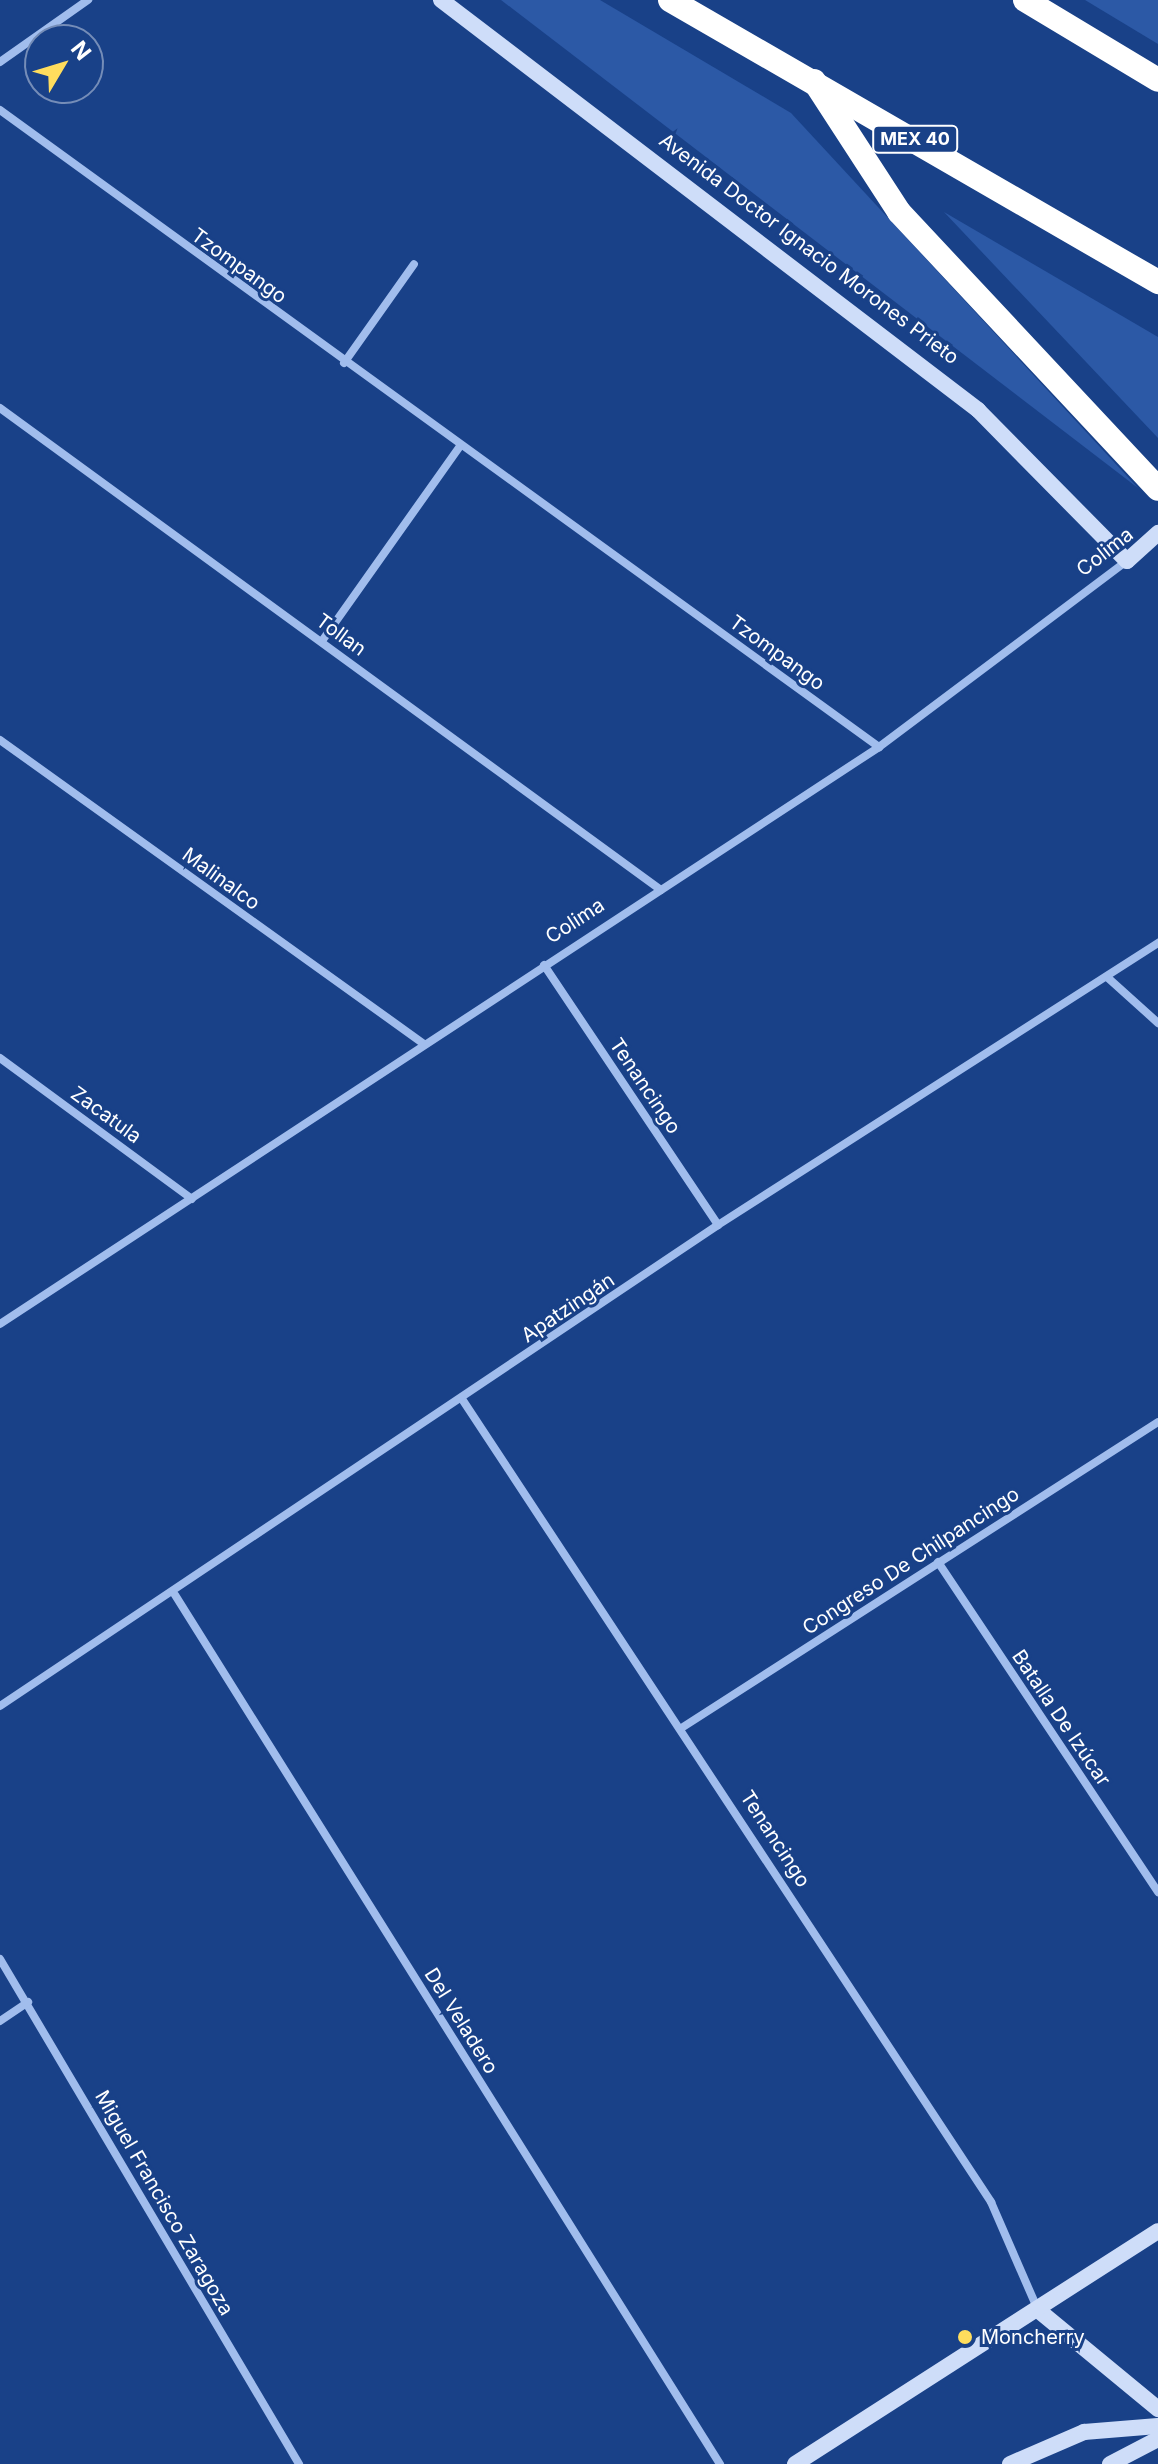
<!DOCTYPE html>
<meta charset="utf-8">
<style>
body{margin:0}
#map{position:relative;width:1158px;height:2464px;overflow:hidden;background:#194188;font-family:Inter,sans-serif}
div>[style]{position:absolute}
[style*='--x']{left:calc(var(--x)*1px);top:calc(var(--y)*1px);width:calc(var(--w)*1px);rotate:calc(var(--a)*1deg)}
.green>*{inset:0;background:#2c59a6}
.street>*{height:8px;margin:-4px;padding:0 4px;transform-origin:4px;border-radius:4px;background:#a1bded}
.secondary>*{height:16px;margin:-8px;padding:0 8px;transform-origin:8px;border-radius:8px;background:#ceddf9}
.highway>*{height:24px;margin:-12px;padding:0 12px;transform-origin:12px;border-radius:12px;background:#fff}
.dots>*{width:22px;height:22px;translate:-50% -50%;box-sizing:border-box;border:4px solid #194188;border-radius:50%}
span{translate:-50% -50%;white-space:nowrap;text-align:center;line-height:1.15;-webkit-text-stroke:6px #194188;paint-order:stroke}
.shield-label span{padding:2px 6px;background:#194188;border:2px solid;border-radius:6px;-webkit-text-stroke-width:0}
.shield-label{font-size:18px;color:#fff;font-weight:700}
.street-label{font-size:20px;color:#fff}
.poi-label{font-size:20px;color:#fff}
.left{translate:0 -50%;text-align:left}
.north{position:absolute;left:24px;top:24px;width:80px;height:80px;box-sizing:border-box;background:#194188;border:2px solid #758db8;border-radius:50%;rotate:52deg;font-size:22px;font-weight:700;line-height:32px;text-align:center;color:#fff}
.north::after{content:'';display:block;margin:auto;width:28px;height:36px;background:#ffdd5d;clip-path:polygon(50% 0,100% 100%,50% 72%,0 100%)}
</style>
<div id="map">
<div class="green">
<i style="clip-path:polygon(501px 0,600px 0,791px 113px,1138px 488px)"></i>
<i style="clip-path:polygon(1085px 0,1158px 0,1158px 44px)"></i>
<i style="clip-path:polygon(944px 212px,1158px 337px,1158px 438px)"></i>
</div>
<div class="street">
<i style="--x:0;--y:62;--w:108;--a:-35.2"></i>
<i style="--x:0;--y:110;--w:1086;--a:35.93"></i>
<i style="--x:344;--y:363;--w:121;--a:-54.7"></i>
<i style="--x:0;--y:408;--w:818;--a:36.1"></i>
<i style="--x:322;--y:641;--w:239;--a:-54.7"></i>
<i style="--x:0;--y:740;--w:522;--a:35.64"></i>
<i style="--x:544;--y:965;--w:313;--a:56.2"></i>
<i style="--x:1107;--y:977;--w:69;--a:42"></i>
<i style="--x:0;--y:1058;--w:238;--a:36.3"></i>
<i style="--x:0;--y:1324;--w:1051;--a:-33.28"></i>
<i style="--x:879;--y:747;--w:310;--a:-36.9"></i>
<i style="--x:462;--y:1399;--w:962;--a:56.62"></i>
<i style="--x:991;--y:2202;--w:118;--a:66.5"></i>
<i style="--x:938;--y:1562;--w:397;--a:56.3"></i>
<i style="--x:175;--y:1595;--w:1026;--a:57.91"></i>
<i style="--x:0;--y:1706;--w:864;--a:-33.82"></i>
<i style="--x:718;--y:1225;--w:523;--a:-32.66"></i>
<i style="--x:683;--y:1727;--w:564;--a:-32.7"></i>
<i style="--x:0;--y:1959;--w:587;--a:59.37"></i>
<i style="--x:0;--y:2021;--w:34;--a:-34"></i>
</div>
<div class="secondary">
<i style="--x:441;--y:0;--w:676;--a:37.36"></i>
<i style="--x:978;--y:410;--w:212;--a:45.4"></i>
<i style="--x:1127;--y:561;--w:42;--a:-42.1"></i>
<i style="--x:1038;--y:2310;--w:156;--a:39.5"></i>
<i style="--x:795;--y:2464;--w:431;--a:-32.7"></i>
<i style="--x:1010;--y:2464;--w:81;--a:-23.4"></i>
<i style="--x:1084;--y:2432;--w:74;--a:-4.6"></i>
<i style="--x:1110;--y:2464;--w:54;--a:-27.5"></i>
</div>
<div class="highway">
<i style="--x:670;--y:0;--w:564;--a:30.02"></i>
<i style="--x:1025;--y:0;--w:155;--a:31"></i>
<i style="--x:814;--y:81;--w:156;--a:57"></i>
<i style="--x:899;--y:212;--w:379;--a:46.9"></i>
</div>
<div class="dots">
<i style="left:965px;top:2337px;background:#ffdd5d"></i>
</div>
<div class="shield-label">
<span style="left:915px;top:139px">MEX 40</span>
</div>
<div class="street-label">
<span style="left:809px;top:249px;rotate:37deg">Avenida Doctor Ignacio Morones Prieto</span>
<span style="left:239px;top:266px;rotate:36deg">Tzompango</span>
<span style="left:1105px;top:552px;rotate:-38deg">Colima</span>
<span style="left:341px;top:635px;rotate:36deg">Tollan</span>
<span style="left:777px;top:653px;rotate:36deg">Tzompango</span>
<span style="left:221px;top:879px;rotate:36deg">Malinalco</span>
<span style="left:575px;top:921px;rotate:-33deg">Colima</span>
<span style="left:645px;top:1086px;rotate:56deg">Tenancingo</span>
<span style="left:106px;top:1115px;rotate:36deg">Zacatula</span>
<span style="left:568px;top:1308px;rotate:-34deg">Apatzingán</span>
<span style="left:911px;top:1561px;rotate:-33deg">Congreso De Chilpancingo</span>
<span style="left:1061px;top:1718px;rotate:56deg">Batalla De Izúcar</span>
<span style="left:775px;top:1839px;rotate:57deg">Tenancingo</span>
<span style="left:461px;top:2021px;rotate:58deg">Del Veladero</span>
<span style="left:164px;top:2203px;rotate:60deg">Miguel Francisco Zaragoza</span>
</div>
<div class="poi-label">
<span class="left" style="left:981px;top:2337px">Moncherry</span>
</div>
<div class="north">N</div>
</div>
